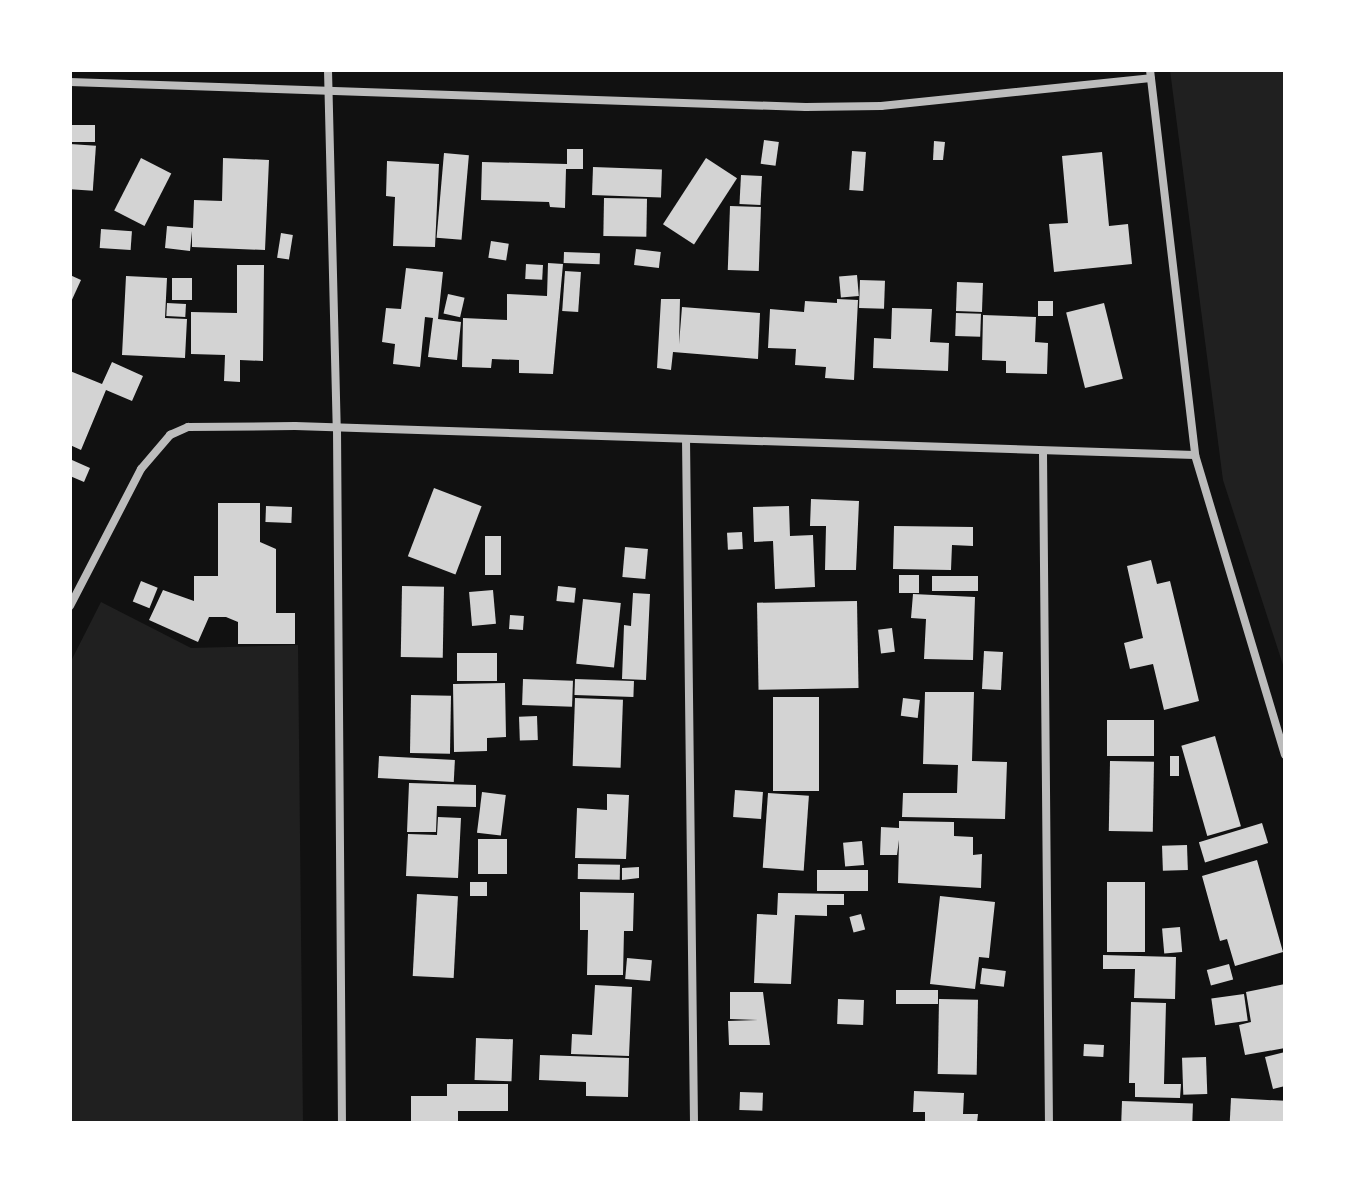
<!DOCTYPE html>
<style>
body{margin:0}
#map{position:relative;width:1355px;height:1193px;overflow:hidden;background:#111;font-family:"Titillium Web",sans-serif}
div>[style]{position:absolute}
[style*='--x']{left:calc(var(--x)*1px);top:calc(var(--y)*1px);width:calc(var(--w)*1px);rotate:calc(var(--a)*1deg)}
.green>*{inset:0;background:#202020}
.building>*{inset:0;background:#d3d3d3;transform-origin:0 0}
.minor>*{height:8px;margin:-4px;padding:0 4px;transform-origin:4px;border-radius:4px;background:#bcbcbc}
span{translate:-50% -50%;white-space:nowrap;text-align:center;line-height:1.15;-webkit-text-stroke:8px #fff;paint-order:stroke}
.frame{position:absolute;inset:0;border:72px solid #fff;pointer-events:none}
</style>
<div id="map">
<div class="green">
<i style="clip-path:polygon(1170px 70px,1285px 70px,1285px 671px,1223px 480px)"></i>
<i style="clip-path:polygon(101px 602px,191px 648px,298px 645px,303px 1123px,70px 1123px,70px 663px)"></i>
</div>
<div class="building">
<i style="left:72px;top:125px;width:23px;height:17px"></i>
<i style="left:764px;top:140px;width:15px;height:24px;rotate:8deg"></i>
<i style="clip-path:polygon(934px 141px,945px 142px,943px 160px,933px 160px)"></i>
<i style="left:70px;top:144px;width:26px;height:45px;rotate:4deg"></i>
<i style="clip-path:polygon(567px 149px,583px 149px,583px 169px,566px 169px,565px 208px,550px 207px,549px 202px,481px 200px,482px 162px,567px 164px)"></i>
<i style="left:852px;top:151px;width:14px;height:39px;rotate:4deg"></i>
<i style="clip-path:polygon(1102px 152px,1109px 226px,1128px 224px,1132px 264px,1054px 272px,1049px 224px,1068px 223px,1062px 156px)"></i>
<i style="left:444px;top:153px;width:25px;height:85px;rotate:5deg"></i>
<i style="left:141px;top:158px;width:34px;height:59px;rotate:27deg"></i>
<i style="clip-path:polygon(223px 158px,269px 160px,265px 250px,192px 247px,192px 231px,190px 251px,165px 248px,167px 226px,193px 228px,194px 200px,222px 201px)"></i>
<i style="left:706px;top:158px;width:37px;height:79px;rotate:33deg"></i>
<i style="clip-path:polygon(387px 161px,439px 164px,435px 247px,393px 246px,395px 197px,386px 196px)"></i>
<i style="left:593px;top:167px;width:69px;height:28px;rotate:2deg"></i>
<i style="left:741px;top:175px;width:21px;height:29px;rotate:3deg"></i>
<i style="left:604px;top:198px;width:43px;height:38px;rotate:1deg"></i>
<i style="left:730px;top:206px;width:31px;height:64px;rotate:2deg"></i>
<i style="left:101px;top:229px;width:31px;height:19px;rotate:4deg"></i>
<i style="left:281px;top:233px;width:12px;height:25px;rotate:9deg"></i>
<i style="left:491px;top:241px;width:18px;height:17px;rotate:9deg"></i>
<i style="left:636px;top:249px;width:25px;height:16px;rotate:7deg"></i>
<i style="left:564px;top:252px;width:36px;height:11px;rotate:2deg"></i>
<i style="clip-path:polygon(548px 263px,563px 264px,553px 374px,519px 373px,519px 360px,492px 359px,491px 368px,462px 367px,463px 318px,507px 320px,507px 294px,547px 296px)"></i>
<i style="left:526px;top:264px;width:17px;height:15px;rotate:3deg"></i>
<i style="clip-path:polygon(237px 265px,264px 265px,263px 361px,240px 360px,240px 382px,224px 381px,225px 355px,191px 354px,191px 312px,237px 313px)"></i>
<i style="clip-path:polygon(406px 268px,443px 272px,438px 319px,461px 322px,457px 360px,428px 357px,433px 318px,425px 317px,420px 367px,393px 364px,395px 344px,382px 342px,386px 308px,401px 309px)"></i>
<i style="left:565px;top:271px;width:16px;height:40px;rotate:4deg"></i>
<i style="clip-path:polygon(70px 275px,81px 280px,70px 304px)"></i>
<i style="left:857px;top:275px;width:21px;height:18px;rotate:85deg"></i>
<i style="clip-path:polygon(126px 276px,167px 278px,165px 318px,187px 319px,185px 358px,122px 355px)"></i>
<i style="left:172px;top:278px;width:20px;height:22px"></i>
<i style="left:860px;top:280px;width:25px;height:28px;rotate:2deg"></i>
<i style="left:957px;top:282px;width:26px;height:29px;rotate:2deg"></i>
<i style="left:448px;top:294px;width:17px;height:20px;rotate:13deg"></i>
<i style="clip-path:polygon(661px 299px,680px 299px,679px 344px,682px 307px,760px 313px,758px 359px,673px 352px,671px 370px,657px 368px)"></i>
<i style="clip-path:polygon(837px 299px,858px 300px,854px 380px,825px 378px,826px 367px,795px 365px,796px 349px,768px 348px,770px 309px,804px 312px,805px 301px,837px 303px)"></i>
<i style="left:1038px;top:301px;width:15px;height:15px"></i>
<i style="left:167px;top:303px;width:19px;height:13px;rotate:3deg"></i>
<i style="left:1104px;top:303px;width:78px;height:39px;rotate:76deg"></i>
<i style="clip-path:polygon(892px 308px,932px 309px,930px 342px,949px 343px,948px 371px,873px 368px,874px 338px,891px 339px)"></i>
<i style="left:956px;top:313px;width:25px;height:23px;rotate:2deg"></i>
<i style="clip-path:polygon(983px 315px,1036px 317px,1035px 342px,1048px 343px,1047px 374px,1006px 373px,1006px 361px,982px 360px)"></i>
<i style="clip-path:polygon(112px 362px,143px 376px,132px 401px,106px 390px,81px 450px,70px 445px,70px 371px,102px 384px)"></i>
<i style="clip-path:polygon(72px 460px,90px 468px,84px 482px,70px 476px)"></i>
<i style="left:434px;top:488px;width:51px;height:73px;rotate:21deg"></i>
<i style="clip-path:polygon(811px 499px,859px 501px,856px 570px,825px 570px,826px 526px,810px 526px)"></i>
<i style="clip-path:polygon(218px 503px,260px 503px,260px 542px,276px 549px,276px 613px,295px 613px,295px 644px,238px 644px,238px 622px,226px 617px,209px 617px,198px 642px,149px 620px,163px 590px,194px 601px,194px 576px,218px 576px)"></i>
<i style="left:266px;top:506px;width:26px;height:16px;rotate:2deg"></i>
<i style="clip-path:polygon(789px 506px,790px 536px,813px 535px,815px 587px,775px 589px,773px 541px,754px 542px,753px 507px)"></i>
<i style="clip-path:polygon(894px 526px,973px 527px,973px 546px,952px 545px,951px 570px,893px 569px)"></i>
<i style="left:742px;top:532px;width:17px;height:15px;rotate:87deg"></i>
<i style="left:485px;top:536px;width:16px;height:39px"></i>
<i style="left:625px;top:547px;width:23px;height:30px;rotate:5deg"></i>
<i style="clip-path:polygon(1151px 560px,1157px 584px,1170px 581px,1199px 701px,1164px 710px,1153px 664px,1130px 669px,1124px 643px,1143px 638px,1127px 566px)"></i>
<i style="left:899px;top:575px;width:20px;height:18px"></i>
<i style="left:932px;top:576px;width:46px;height:15px"></i>
<i style="left:141px;top:581px;width:18px;height:22px;rotate:22deg"></i>
<i style="left:402px;top:586px;width:42px;height:71px;rotate:1deg"></i>
<i style="left:558px;top:586px;width:18px;height:15px;rotate:6deg"></i>
<i style="left:493px;top:590px;width:34px;height:24px;rotate:85deg"></i>
<i style="clip-path:polygon(633px 593px,650px 594px,646px 680px,622px 679px,624px 625px,631px 626px)"></i>
<i style="clip-path:polygon(913px 594px,975px 597px,973px 660px,924px 659px,926px 619px,911px 618px)"></i>
<i style="left:583px;top:599px;width:38px;height:65px;rotate:6deg"></i>
<i style="left:857px;top:601px;width:87px;height:100px;rotate:89deg"></i>
<i style="left:510px;top:615px;width:14px;height:14px;rotate:4deg"></i>
<i style="left:892px;top:628px;width:24px;height:14px;rotate:83deg"></i>
<i style="left:984px;top:651px;width:19px;height:38px;rotate:3deg"></i>
<i style="left:457px;top:653px;width:40px;height:28px"></i>
<i style="left:523px;top:679px;width:50px;height:26px;rotate:2deg"></i>
<i style="left:575px;top:679px;width:59px;height:16px;rotate:2deg"></i>
<i style="clip-path:polygon(505px 683px,506px 737px,487px 738px,487px 751px,454px 752px,453px 684px)"></i>
<i style="clip-path:polygon(925px 692px,974px 692px,972px 761px,1007px 762px,1005px 819px,902px 817px,903px 793px,957px 793px,958px 765px,923px 764px)"></i>
<i style="left:411px;top:695px;width:40px;height:58px;rotate:1deg"></i>
<i style="left:773px;top:697px;width:46px;height:94px"></i>
<i style="left:575px;top:698px;width:48px;height:68px;rotate:2deg"></i>
<i style="left:903px;top:698px;width:17px;height:18px;rotate:7deg"></i>
<i style="left:537px;top:716px;width:24px;height:18px;rotate:88deg"></i>
<i style="left:1107px;top:720px;width:47px;height:36px"></i>
<i style="left:1215px;top:736px;width:94px;height:35px;rotate:74deg"></i>
<i style="left:379px;top:756px;width:76px;height:22px;rotate:3deg"></i>
<i style="left:1170px;top:756px;width:9px;height:20px"></i>
<i style="left:1110px;top:761px;width:44px;height:70px;rotate:1deg"></i>
<i style="clip-path:polygon(409px 783px,476px 785px,476px 807px,437px 806px,436px 832px,407px 832px)"></i>
<i style="left:735px;top:790px;width:28px;height:27px;rotate:4deg"></i>
<i style="left:482px;top:792px;width:24px;height:41px;rotate:7deg"></i>
<i style="left:768px;top:793px;width:41px;height:75px;rotate:4deg"></i>
<i style="clip-path:polygon(607px 794px,629px 795px,626px 859px,575px 858px,577px 808px,607px 810px)"></i>
<i style="clip-path:polygon(438px 817px,461px 818px,458px 878px,406px 876px,408px 834px,437px 835px)"></i>
<i style="clip-path:polygon(899px 821px,954px 822px,954px 836px,973px 837px,973px 855px,982px 854px,981px 888px,898px 883px,899px 840px,897px 855px,880px 855px,881px 827px,899px 828px)"></i>
<i style="left:1262px;top:823px;width:21px;height:66px;rotate:73deg"></i>
<i style="left:478px;top:839px;width:29px;height:35px"></i>
<i style="left:862px;top:841px;width:24px;height:19px;rotate:85deg"></i>
<i style="left:1187px;top:845px;width:25px;height:25px;rotate:88deg"></i>
<i style="clip-path:polygon(1257px 860px,1283px 952px,1235px 966px,1227px 939px,1220px 941px,1202px 876px)"></i>
<i style="left:578px;top:864px;width:42px;height:15px;rotate:1deg"></i>
<i style="clip-path:polygon(639px 867px,639px 878px,622px 880px,622px 868px)"></i>
<i style="left:817px;top:870px;width:51px;height:21px"></i>
<i style="left:487px;top:882px;width:14px;height:17px;rotate:90deg"></i>
<i style="left:1107px;top:882px;width:38px;height:70px"></i>
<i style="clip-path:polygon(580px 892px,634px 893px,633px 931px,624px 931px,623px 975px,587px 975px,588px 930px,580px 930px)"></i>
<i style="clip-path:polygon(778px 893px,844px 894px,844px 905px,827px 905px,827px 916px,795px 915px,791px 984px,754px 983px,757px 914px,777px 915px)"></i>
<i style="left:417px;top:894px;width:41px;height:82px;rotate:3deg"></i>
<i style="clip-path:polygon(940px 896px,995px 902px,989px 958px,979px 957px,975px 989px,930px 984px)"></i>
<i style="left:861px;top:914px;width:16px;height:12px;rotate:75deg"></i>
<i style="left:1180px;top:927px;width:25px;height:18px;rotate:85deg"></i>
<i style="clip-path:polygon(1103px 955px,1176px 957px,1175px 999px,1134px 998px,1135px 969px,1103px 969px)"></i>
<i style="left:627px;top:958px;width:25px;height:21px;rotate:5deg"></i>
<i style="left:1229px;top:964px;width:16px;height:23px;rotate:75deg"></i>
<i style="left:982px;top:968px;width:24px;height:16px;rotate:7deg"></i>
<i style="clip-path:polygon(1285px 984px,1285px 1048px,1245px 1055px,1239px 1025px,1251px 1022px,1246px 992px)"></i>
<i style="clip-path:polygon(595px 985px,632px 987px,629px 1056px,571px 1054px,572px 1034px,592px 1035px)"></i>
<i style="left:896px;top:990px;width:42px;height:14px"></i>
<i style="clip-path:polygon(730px 992px,763px 992px,770px 1045px,729px 1045px,728px 1021px,758px 1020px,730px 1019px)"></i>
<i style="left:1244px;top:994px;width:27px;height:33px;rotate:82deg"></i>
<i style="left:838px;top:999px;width:26px;height:25px;rotate:2deg"></i>
<i style="left:939px;top:999px;width:39px;height:75px;rotate:1deg"></i>
<i style="clip-path:polygon(1131px 1002px,1166px 1003px,1164px 1084px,1181px 1084px,1180px 1098px,1135px 1097px,1135px 1083px,1129px 1083px)"></i>
<i style="left:476px;top:1038px;width:37px;height:42px;rotate:2deg"></i>
<i style="left:1084px;top:1044px;width:20px;height:12px;rotate:3deg"></i>
<i style="clip-path:polygon(1285px 1052px,1285px 1086px,1273px 1089px,1265px 1057px)"></i>
<i style="clip-path:polygon(540px 1055px,629px 1058px,628px 1097px,586px 1096px,586px 1082px,539px 1080px)"></i>
<i style="left:1206px;top:1057px;width:37px;height:24px;rotate:88deg"></i>
<i style="clip-path:polygon(447px 1084px,508px 1084px,508px 1111px,458px 1111px,458px 1123px,411px 1123px,411px 1096px,447px 1096px)"></i>
<i style="clip-path:polygon(914px 1091px,964px 1093px,963px 1114px,978px 1114px,977px 1123px,925px 1123px,925px 1112px,913px 1112px)"></i>
<i style="left:740px;top:1092px;width:23px;height:18px;rotate:2deg"></i>
<i style="left:1231px;top:1098px;width:54px;height:25px;rotate:3deg"></i>
<i style="left:1122px;top:1101px;width:71px;height:22px;rotate:2deg"></i>
</div>
<div class="minor">
<i style="--x:328;--y:70;--w:359;--a:88.6"></i>
<i style="--x:337;--y:429;--w:694;--a:89.59"></i>
<i style="--x:1150;--y:70;--w:388;--a:83.3"></i>
<i style="--x:1195;--y:455;--w:313;--a:73.3"></i>
<i style="--x:70;--y:82;--w:736;--a:1.95"></i>
<i style="--x:806;--y:107;--w:75;--a:-0.8"></i>
<i style="--x:881;--y:106;--w:271;--a:-5.9"></i>
<i style="--x:686;--y:439;--w:684;--a:89.33"></i>
<i style="--x:1043;--y:453;--w:670;--a:89.49"></i>
<i style="--x:70;--y:606;--w:154;--a:-62.6"></i>
<i style="--x:141;--y:469;--w:45;--a:-49.5"></i>
<i style="--x:170;--y:435;--w:20;--a:-24"></i>
<i style="--x:188;--y:427;--w:107;--a:-0.5"></i>
<i style="--x:295;--y:426;--w:900;--a:1.85"></i>
</div>
<div class="frame"></div>
</div>
